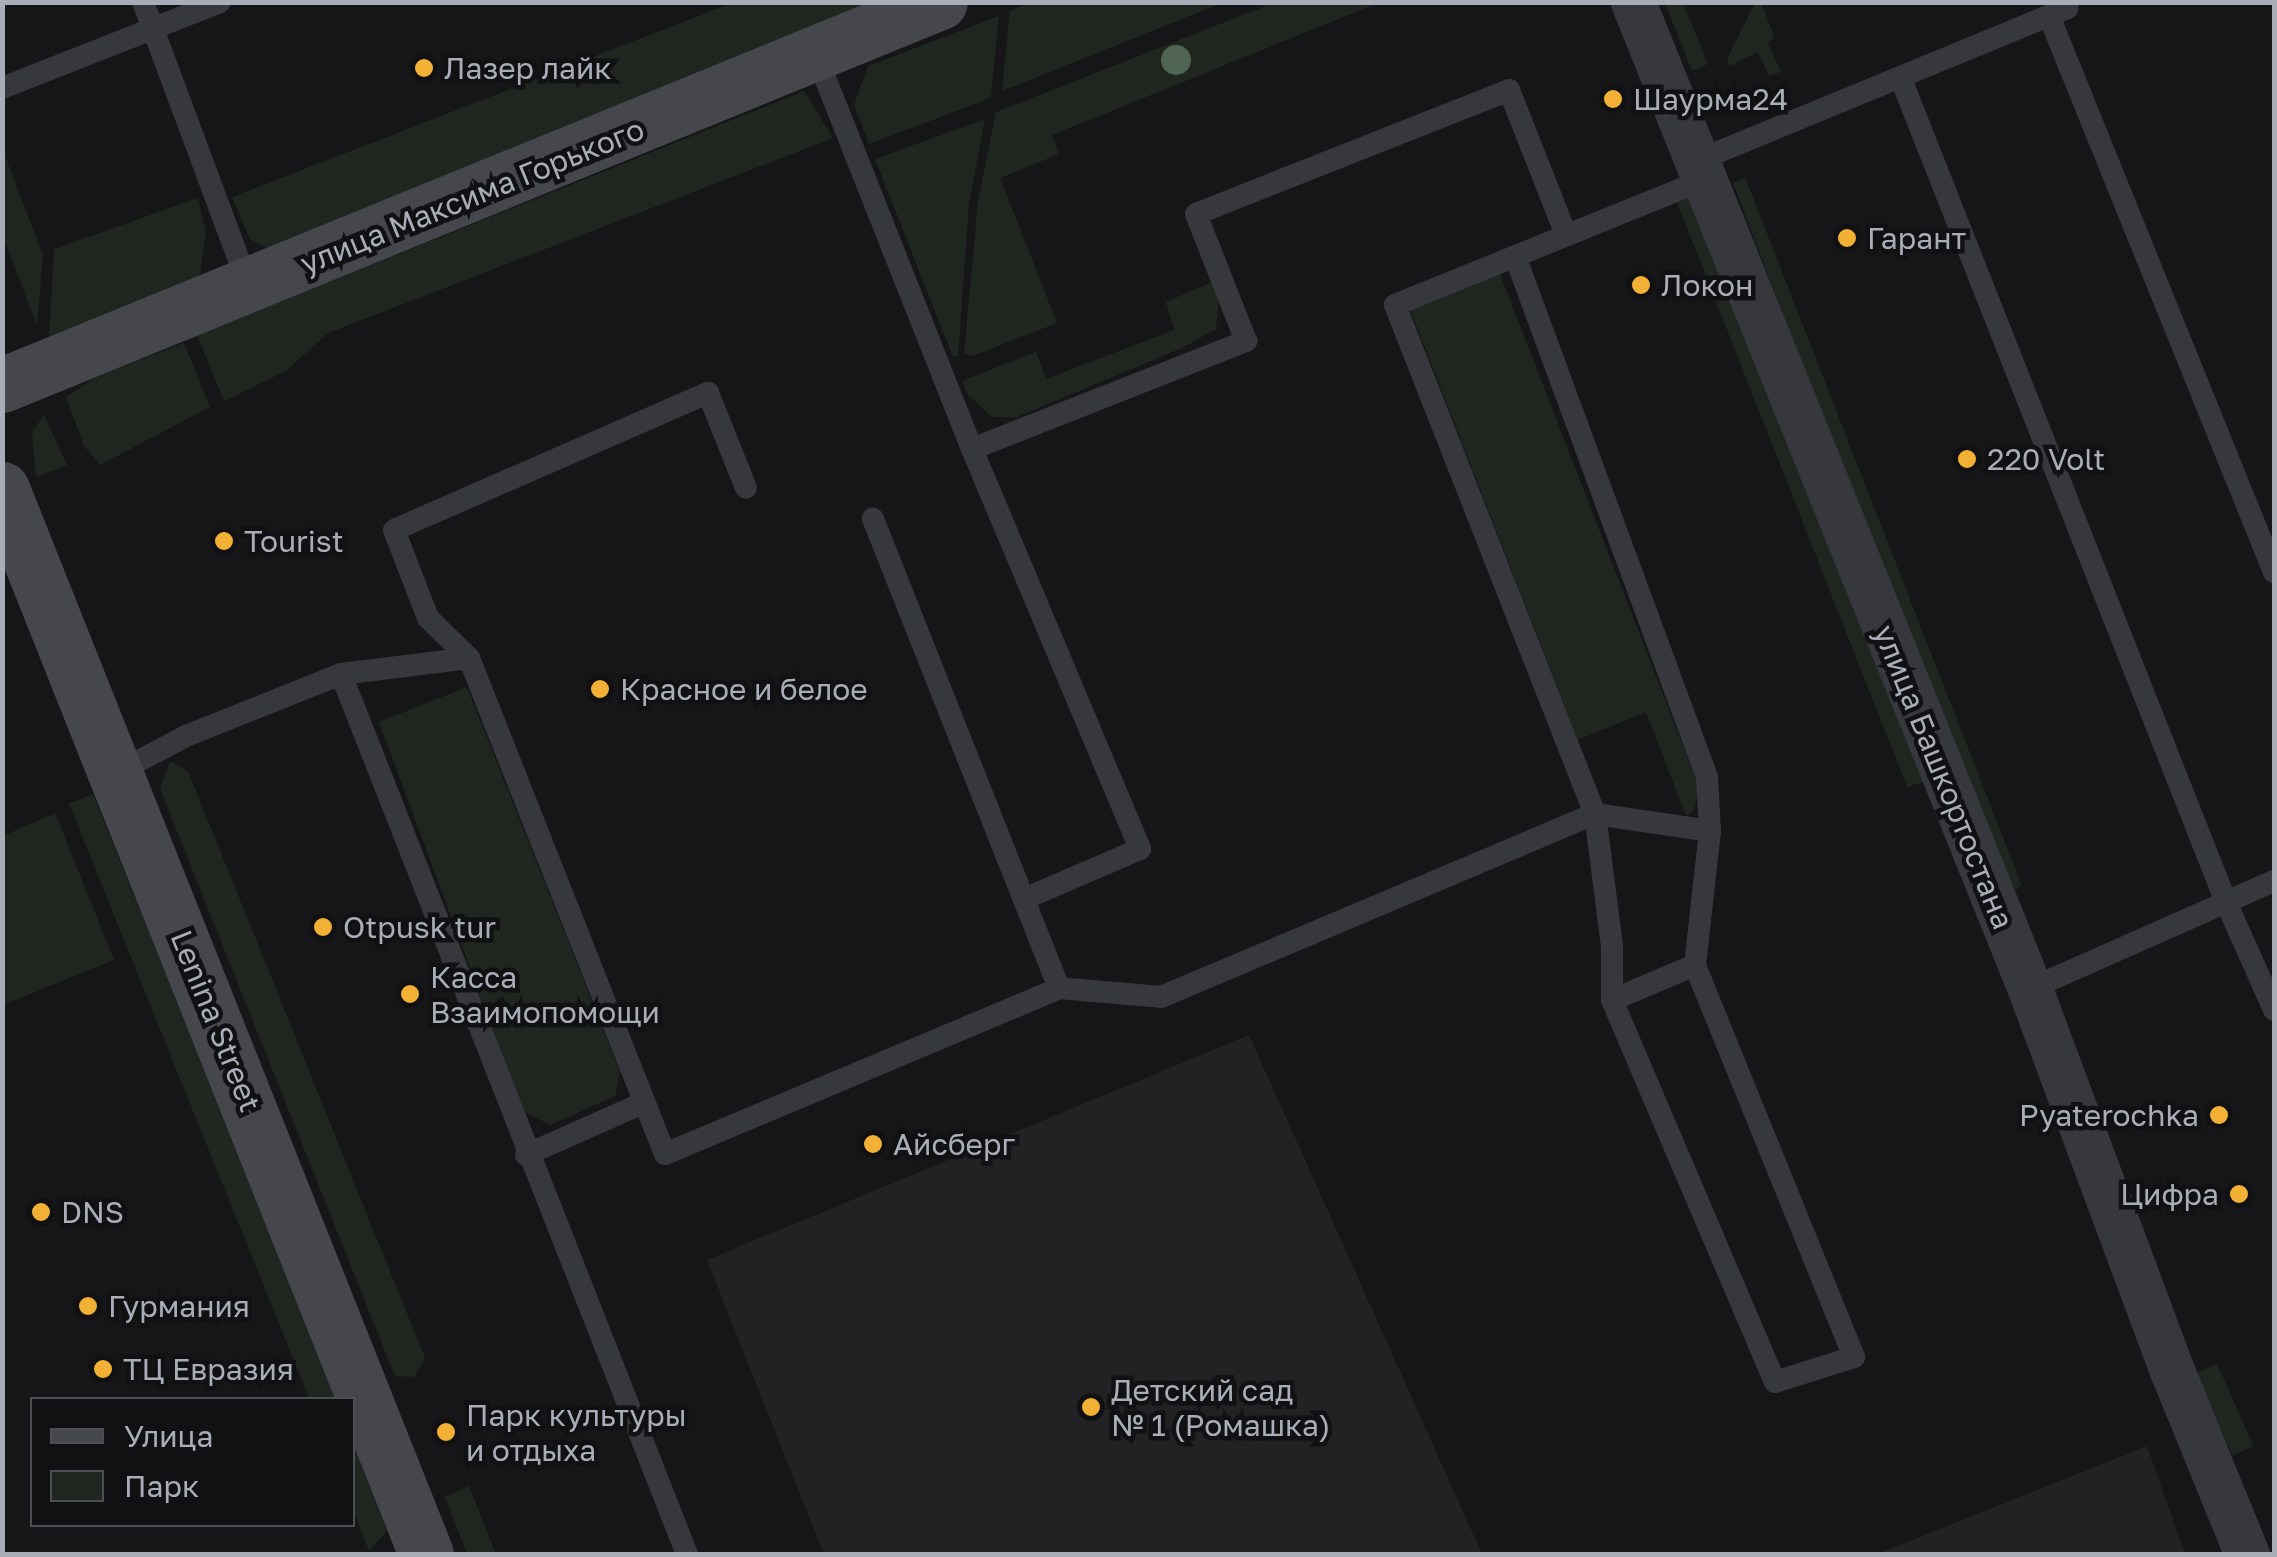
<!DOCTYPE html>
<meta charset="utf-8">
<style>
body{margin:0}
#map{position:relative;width:2277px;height:1557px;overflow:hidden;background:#161618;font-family:"Golos Text",sans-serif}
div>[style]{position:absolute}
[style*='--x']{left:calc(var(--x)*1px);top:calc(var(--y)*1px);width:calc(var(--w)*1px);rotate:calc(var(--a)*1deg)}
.built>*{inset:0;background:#222225}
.green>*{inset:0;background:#1e261f;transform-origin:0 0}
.lane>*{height:22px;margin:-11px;padding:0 11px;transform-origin:11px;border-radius:11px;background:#37383d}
.street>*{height:45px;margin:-22.5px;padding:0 22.5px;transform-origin:22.5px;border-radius:22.5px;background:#37383d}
.secondary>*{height:55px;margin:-27.5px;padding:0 27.5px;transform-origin:27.5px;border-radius:27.5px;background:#45474d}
.trees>*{width:30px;height:30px;margin:-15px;border-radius:50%;background:#506452}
.dots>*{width:28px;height:28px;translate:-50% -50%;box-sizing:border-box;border:5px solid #111113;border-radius:50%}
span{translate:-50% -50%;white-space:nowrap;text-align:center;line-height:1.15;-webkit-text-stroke:9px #111113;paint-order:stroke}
.poi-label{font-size:30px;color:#a8adb8}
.left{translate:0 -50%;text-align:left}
.right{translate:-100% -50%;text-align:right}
.street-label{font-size:30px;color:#a8adb8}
.frame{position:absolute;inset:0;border:5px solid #a8adb8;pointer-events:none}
.legend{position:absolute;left:30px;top:1397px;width:325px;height:130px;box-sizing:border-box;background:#111113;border:2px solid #4d4f55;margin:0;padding:12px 18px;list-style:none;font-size:30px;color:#a8adb8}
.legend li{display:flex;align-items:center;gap:20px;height:50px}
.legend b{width:50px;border:2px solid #4d4f55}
</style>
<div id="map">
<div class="built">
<i style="clip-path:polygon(1249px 1035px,1482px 1554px,824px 1554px,707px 1260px)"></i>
<i style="clip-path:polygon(2147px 1446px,2185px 1554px,1878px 1554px)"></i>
</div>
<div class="green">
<i style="clip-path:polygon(1032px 2px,1222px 2px,1222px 3px,1002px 91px,1010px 11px)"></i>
<i style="clip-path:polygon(1276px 2px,1378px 3px,1052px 135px,1059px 154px,1000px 178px,1057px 323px,973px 356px,964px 354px,978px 201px,996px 112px)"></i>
<i style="clip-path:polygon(732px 3px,894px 3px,275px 253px,250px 239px,232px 197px)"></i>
<i style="clip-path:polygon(1665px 3px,1683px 3px,1708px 64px,1692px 71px)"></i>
<i style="clip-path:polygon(1755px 3px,1761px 3px,1775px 38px,1768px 42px,1781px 72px,1769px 76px,1758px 52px,1730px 66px,1727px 59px)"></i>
<i style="clip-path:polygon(999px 16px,991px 98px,869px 144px,854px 105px,868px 66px)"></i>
<i style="clip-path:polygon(804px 91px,833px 138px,328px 333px,286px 371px,224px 401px,197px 335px)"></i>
<i style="clip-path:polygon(985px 119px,969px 204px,958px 356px,953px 357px,875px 159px)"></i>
<i style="clip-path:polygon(2px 148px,43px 255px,37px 325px,3px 237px)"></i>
<i style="clip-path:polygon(1745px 177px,2022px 886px,2004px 894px,1733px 183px)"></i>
<i style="clip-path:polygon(1691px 193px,1926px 781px,1907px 787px,1676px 200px)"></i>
<i style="clip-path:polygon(198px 198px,206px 234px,199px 280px,49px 337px,54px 249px)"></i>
<i style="clip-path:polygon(1500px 274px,1699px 787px,1694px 810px,1686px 816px,1646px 712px,1578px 740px,1410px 309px)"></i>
<i style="clip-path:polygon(1214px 281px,1219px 297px,1216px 329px,1184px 347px,1017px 417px,992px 417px,968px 395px,962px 381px,1036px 352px,1046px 379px,1174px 330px,1166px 302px)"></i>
<i style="clip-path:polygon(184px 343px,210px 407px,100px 465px,84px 446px,66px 397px,96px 377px)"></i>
<i style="clip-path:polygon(44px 415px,67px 465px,36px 477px,32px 432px)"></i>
<i style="clip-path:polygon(467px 687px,620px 1072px,615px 1096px,550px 1125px,523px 1111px,379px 722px)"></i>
<i style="clip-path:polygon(170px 761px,188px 771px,425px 1358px,414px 1377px,395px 1376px,160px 789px)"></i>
<i style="left:93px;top:794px;width:651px;height:26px;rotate:68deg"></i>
<i style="clip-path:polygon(55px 813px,114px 960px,3px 1005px,3px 836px)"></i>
<i style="left:2217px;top:1364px;width:90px;height:23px;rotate:66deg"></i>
<i style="clip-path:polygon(353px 1445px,387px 1531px,369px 1551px,353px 1510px)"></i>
<i style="clip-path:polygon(469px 1486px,496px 1554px,467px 1554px,445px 1497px)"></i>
</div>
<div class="lane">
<i style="--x:143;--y:2;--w:302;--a:69.6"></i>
<i style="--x:2049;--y:16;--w:600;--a:67.97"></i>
<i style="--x:816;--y:55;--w:424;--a:68.4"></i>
<i style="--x:972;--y:449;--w:434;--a:67.2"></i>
<i style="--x:1140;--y:849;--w:126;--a:156.7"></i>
<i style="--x:1901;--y:79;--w:885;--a:68.45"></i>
<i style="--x:2226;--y:902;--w:118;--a:66"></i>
<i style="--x:2;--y:88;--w:234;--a:-21.5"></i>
<i style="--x:1694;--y:162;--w:404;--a:-22.4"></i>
<i style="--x:2067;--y:8;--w:7;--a:-117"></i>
<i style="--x:972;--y:449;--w:295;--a:-21.5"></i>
<i style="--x:1246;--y:341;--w:136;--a:-111.5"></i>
<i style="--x:1196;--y:214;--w:337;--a:-21.6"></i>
<i style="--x:1509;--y:90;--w:156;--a:68.5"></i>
<i style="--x:469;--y:658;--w:533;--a:68.44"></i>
<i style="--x:665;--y:1154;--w:428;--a:-22.8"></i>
<i style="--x:1059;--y:988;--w:505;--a:-111.63"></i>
<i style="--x:341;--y:674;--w:129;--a:-7.1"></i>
<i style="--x:469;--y:658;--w:57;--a:-135.7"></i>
<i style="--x:428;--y:618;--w:94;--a:-111.1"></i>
<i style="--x:394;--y:530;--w:343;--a:-23.6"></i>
<i style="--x:708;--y:393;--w:102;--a:68.2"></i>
<i style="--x:118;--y:772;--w:77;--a:-27.9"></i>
<i style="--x:186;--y:736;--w:167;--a:-21.8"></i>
<i style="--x:341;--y:674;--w:946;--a:68.54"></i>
<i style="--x:1695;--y:965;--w:90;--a:157.1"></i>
<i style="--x:1612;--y:1000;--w:415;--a:66.9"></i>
<i style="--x:1775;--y:1382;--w:83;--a:-17.6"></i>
<i style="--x:1854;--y:1357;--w:423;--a:-112.1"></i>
<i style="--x:1695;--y:965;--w:135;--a:-83.6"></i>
<i style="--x:1059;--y:988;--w:102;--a:5"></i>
<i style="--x:1161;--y:997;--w:471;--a:-22.9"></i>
<i style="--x:1595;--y:814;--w:116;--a:8.4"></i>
<i style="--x:1710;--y:831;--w:54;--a:-93.2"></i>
<i style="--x:1707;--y:777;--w:555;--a:-110.23"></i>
<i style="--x:2030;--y:989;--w:267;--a:-23.9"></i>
<i style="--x:1612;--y:1000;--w:54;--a:-90"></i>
<i style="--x:1612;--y:946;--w:133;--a:-97.3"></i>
<i style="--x:1595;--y:814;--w:547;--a:-111.45"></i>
<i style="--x:1395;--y:305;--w:330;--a:-22.1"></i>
<i style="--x:526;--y:1155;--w:128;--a:-24"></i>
</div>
<div class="street">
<i style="--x:1633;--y:2;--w:1064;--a:68.09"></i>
<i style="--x:2030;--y:989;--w:410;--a:69.6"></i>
<i style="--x:2173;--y:1373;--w:196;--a:67.8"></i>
</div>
<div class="secondary">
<i style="--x:2;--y:385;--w:1013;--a:-22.21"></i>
<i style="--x:2;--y:489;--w:1146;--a:68.29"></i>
</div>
<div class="trees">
<i style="left:1176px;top:60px"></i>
</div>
<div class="dots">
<i style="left:424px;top:68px;background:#f2b134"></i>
<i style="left:1613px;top:99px;background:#f2b134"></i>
<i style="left:1847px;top:238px;background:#f2b134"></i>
<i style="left:1641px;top:285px;background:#f2b134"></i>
<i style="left:1967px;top:459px;background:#f2b134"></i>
<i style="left:224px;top:541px;background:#f2b134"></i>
<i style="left:600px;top:689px;background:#f2b134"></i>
<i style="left:323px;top:927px;background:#f2b134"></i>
<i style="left:410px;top:994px;background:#f2b134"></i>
<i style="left:2219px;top:1115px;background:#f2b134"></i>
<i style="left:873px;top:1144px;background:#f2b134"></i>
<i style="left:2239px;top:1194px;background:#f2b134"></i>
<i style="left:41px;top:1212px;background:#f2b134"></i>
<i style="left:88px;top:1306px;background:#f2b134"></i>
<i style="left:103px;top:1369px;background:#f2b134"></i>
<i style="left:1091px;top:1407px;background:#f2b134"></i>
<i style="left:446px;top:1432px;background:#f2b134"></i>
</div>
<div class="poi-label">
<span class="left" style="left:444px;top:68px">Лазер лайк</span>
<span class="left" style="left:1633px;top:99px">Шаурма24</span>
<span class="left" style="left:1867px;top:238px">Гарант</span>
<span class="left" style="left:1661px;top:285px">Локон</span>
<span class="left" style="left:1987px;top:459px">220 Volt</span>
<span class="left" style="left:244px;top:541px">Tourist</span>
<span class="left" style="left:620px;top:689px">Красное и белое</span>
<span class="left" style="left:343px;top:927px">Otpusk tur</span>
<span class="left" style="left:430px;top:994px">Касса<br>Взаимопомощи</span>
<span class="right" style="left:2199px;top:1115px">Pyaterochka</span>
<span class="left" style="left:893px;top:1144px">Айсберг</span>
<span class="right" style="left:2219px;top:1194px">Цифра</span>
<span class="left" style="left:61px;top:1212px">DNS</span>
<span class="left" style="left:108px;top:1306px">Гурмания</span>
<span class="left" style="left:123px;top:1369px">ТЦ Евразия</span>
<span class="left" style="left:1111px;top:1407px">Детский сад<br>№ 1 (Ромашка)</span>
<span class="left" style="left:466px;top:1432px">Парк культуры<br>и отдыха</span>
</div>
<div class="street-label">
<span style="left:472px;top:196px;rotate:-22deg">улица Максима Горького</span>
<span style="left:1944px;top:777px;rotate:68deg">улица Башкортостана</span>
<span style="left:216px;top:1021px;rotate:68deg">Lenina Street</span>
</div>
<div class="frame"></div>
<ul class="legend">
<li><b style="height:12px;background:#45474d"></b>Улица</li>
<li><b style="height:28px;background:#1e261f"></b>Парк</li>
</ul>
</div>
